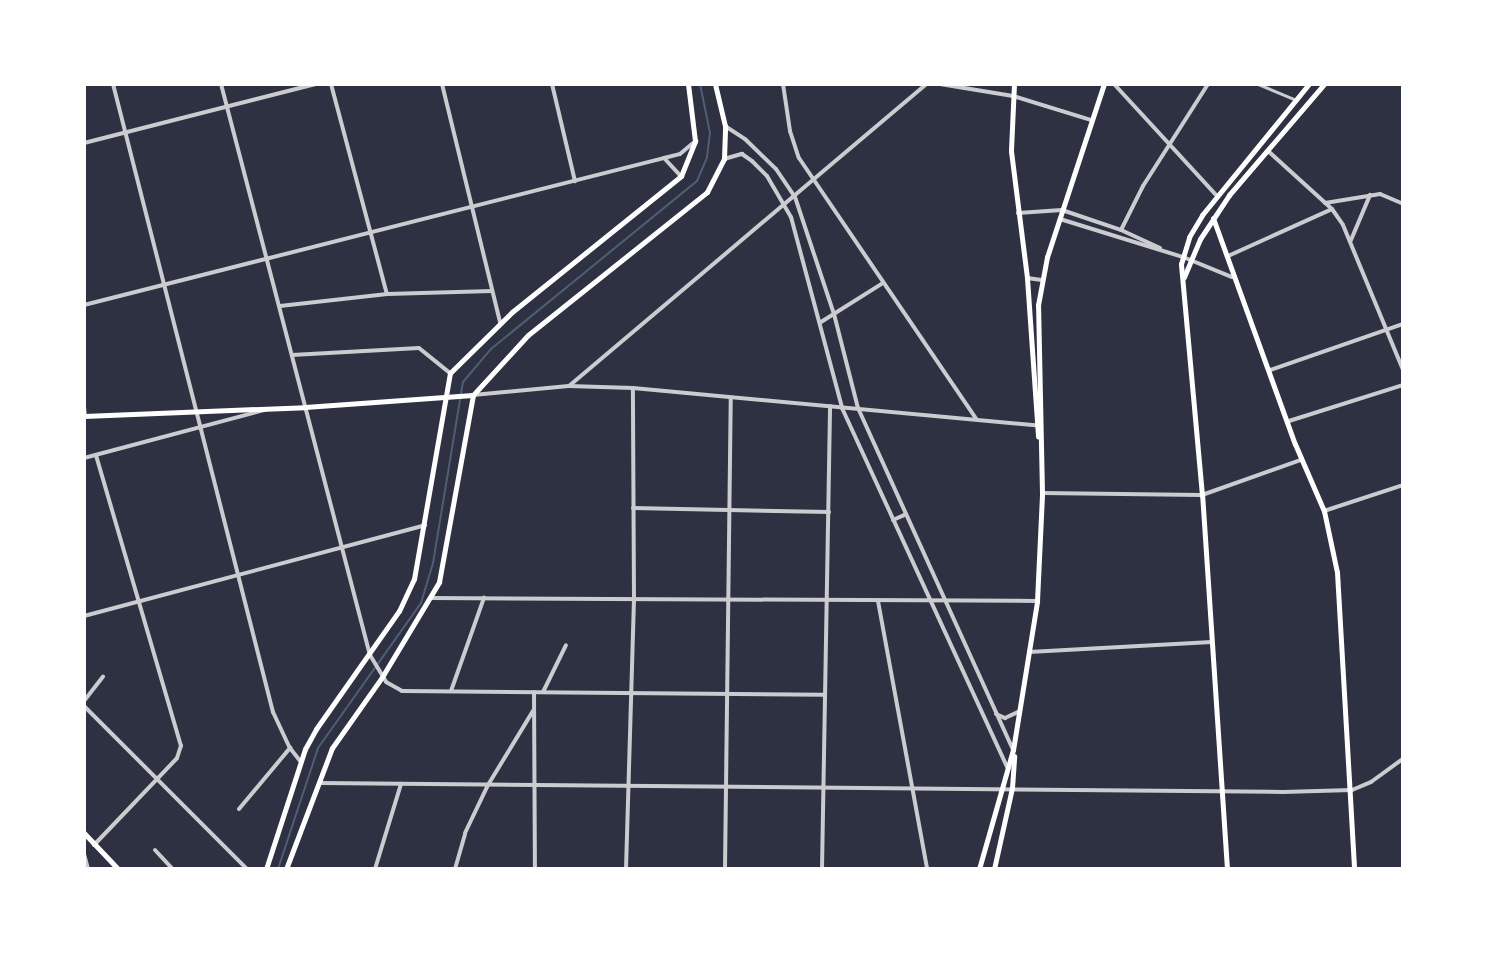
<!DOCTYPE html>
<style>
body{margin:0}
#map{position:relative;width:1487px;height:953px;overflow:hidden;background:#2d3142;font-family:Poppins,sans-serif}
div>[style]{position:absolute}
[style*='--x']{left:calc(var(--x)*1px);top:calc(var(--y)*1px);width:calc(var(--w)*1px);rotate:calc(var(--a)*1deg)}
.stream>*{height:2px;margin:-1px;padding:0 1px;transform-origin:1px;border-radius:1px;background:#4f5d75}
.pedestrian>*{height:3px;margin:-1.5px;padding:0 1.5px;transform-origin:1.5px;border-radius:1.5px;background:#caccd0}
.minor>*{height:4px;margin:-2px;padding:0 2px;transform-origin:2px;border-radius:2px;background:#caccd0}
.tertiary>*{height:4px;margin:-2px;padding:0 2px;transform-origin:2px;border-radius:2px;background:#caccd0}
.secondary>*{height:5px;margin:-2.5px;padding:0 2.5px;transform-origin:2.5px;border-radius:2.5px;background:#fff}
span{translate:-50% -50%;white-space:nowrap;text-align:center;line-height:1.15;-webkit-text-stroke:7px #fff;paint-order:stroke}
.frame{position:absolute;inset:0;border:86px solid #fff;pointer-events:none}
</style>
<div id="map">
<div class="stream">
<i style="--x:278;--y:869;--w:127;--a:-71.7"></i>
<i style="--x:318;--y:748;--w:178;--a:-54.6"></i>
<i style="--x:421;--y:603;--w:42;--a:-73.3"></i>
<i style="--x:433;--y:563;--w:183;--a:-80.6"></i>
<i style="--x:463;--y:382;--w:43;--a:-49.7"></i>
<i style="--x:491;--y:349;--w:266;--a:-39.2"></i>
<i style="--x:697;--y:181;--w:26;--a:-67"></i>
<i style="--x:707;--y:157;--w:24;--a:-83"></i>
<i style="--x:710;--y:133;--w:50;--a:-101.5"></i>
</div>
<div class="pedestrian">
<i style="--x:1258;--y:84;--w:41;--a:22.8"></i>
</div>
<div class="minor">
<i style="--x:113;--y:84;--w:648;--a:75.71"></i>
<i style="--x:273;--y:712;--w:40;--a:65"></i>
<i style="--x:290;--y:748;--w:18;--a:52"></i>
<i style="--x:221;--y:84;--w:590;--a:75.38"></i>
<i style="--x:370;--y:655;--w:31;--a:59"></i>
<i style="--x:386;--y:682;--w:18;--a:29"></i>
<i style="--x:402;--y:691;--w:422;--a:0.5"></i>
<i style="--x:331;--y:84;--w:217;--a:75.1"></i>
<i style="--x:442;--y:84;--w:245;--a:76.3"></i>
<i style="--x:552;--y:84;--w:100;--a:76.7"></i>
<i style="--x:783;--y:84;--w:48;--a:81.5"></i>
<i style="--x:790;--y:131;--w:28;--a:72"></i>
<i style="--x:799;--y:158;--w:315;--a:55.8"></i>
<i style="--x:940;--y:84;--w:74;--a:9.3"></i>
<i style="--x:1013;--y:96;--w:82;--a:17.1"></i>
<i style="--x:1114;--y:84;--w:152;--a:47.4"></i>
<i style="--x:84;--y:143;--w:239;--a:-14.3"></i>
<i style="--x:1268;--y:151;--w:86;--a:42.2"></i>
<i style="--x:1332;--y:209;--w:19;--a:55"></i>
<i style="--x:1343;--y:225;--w:157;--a:67.5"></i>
<i style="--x:664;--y:158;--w:25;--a:47"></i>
<i style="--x:1325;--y:203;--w:56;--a:-9.3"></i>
<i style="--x:1380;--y:194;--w:25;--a:23"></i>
<i style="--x:1351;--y:240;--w:49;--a:-67.1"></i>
<i style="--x:1228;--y:256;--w:114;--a:-24.3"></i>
<i style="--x:84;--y:305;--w:598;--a:-14.22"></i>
<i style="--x:664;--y:158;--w:16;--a:-14"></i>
<i style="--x:680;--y:154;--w:17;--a:-40"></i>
<i style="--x:280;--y:306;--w:108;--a:-6.4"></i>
<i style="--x:387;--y:294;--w:105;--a:-1.6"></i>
<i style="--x:821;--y:322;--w:73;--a:-32.2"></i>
<i style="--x:292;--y:355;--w:127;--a:-3.2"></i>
<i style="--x:419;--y:348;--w:40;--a:39"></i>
<i style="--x:1270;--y:370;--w:141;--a:-19.1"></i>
<i style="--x:569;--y:386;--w:468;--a:-40.2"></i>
<i style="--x:84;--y:407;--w:9;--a:84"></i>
<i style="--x:1289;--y:421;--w:120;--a:-17.5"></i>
<i style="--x:84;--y:458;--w:187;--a:-14.9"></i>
<i style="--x:1042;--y:493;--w:160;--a:0.7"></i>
<i style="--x:1202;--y:495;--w:105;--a:-19.5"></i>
<i style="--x:633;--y:508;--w:196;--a:1.2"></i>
<i style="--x:1324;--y:511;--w:83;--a:-18.2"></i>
<i style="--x:893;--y:520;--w:12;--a:-24"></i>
<i style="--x:431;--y:598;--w:606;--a:0.28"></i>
<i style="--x:878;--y:601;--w:272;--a:79.6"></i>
<i style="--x:84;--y:616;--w:353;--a:-14.9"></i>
<i style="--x:1029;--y:652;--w:183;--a:-3.1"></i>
<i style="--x:451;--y:691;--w:99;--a:-70.5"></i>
<i style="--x:534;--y:692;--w:177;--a:89.7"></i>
<i style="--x:543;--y:692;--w:52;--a:-63.9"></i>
<i style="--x:84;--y:701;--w:31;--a:-52"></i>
<i style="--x:84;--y:706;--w:231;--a:45"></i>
<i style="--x:239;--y:809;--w:80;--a:-50.1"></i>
<i style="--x:94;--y:845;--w:120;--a:-46.3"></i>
<i style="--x:177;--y:758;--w:13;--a:-72"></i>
<i style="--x:181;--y:746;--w:303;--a:-106.3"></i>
<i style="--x:155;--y:850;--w:26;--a:47"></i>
<i style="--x:84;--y:854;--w:16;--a:75"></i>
<i style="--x:375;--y:869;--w:89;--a:-73"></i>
<i style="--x:455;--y:869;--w:37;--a:-74"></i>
<i style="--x:465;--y:833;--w:53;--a:-64.4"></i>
<i style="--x:488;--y:785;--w:87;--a:-58.7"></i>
<i style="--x:626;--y:869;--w:269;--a:-88.3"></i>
<i style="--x:634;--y:600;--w:212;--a:-90.3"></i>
<i style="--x:725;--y:869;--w:471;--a:-89.3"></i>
<i style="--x:822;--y:869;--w:463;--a:-89"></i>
</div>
<div class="tertiary">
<i style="--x:725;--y:126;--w:24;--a:33"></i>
<i style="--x:745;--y:139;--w:43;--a:44.1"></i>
<i style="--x:776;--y:169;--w:34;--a:56"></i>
<i style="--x:795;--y:197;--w:123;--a:71.6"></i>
<i style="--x:834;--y:314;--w:97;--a:75.7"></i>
<i style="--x:858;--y:408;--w:375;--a:65.6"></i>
<i style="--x:724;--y:159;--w:19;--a:-16"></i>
<i style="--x:742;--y:154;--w:12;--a:35"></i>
<i style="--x:752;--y:161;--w:21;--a:45"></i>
<i style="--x:767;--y:176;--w:48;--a:59.7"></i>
<i style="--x:791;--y:217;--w:198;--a:75"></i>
<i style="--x:842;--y:408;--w:395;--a:65.3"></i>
<i style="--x:1018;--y:213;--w:44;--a:-3.9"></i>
<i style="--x:1062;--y:210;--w:62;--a:18.7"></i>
<i style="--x:1121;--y:230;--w:43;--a:24.8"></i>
<i style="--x:1060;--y:219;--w:129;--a:17.2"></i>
<i style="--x:1183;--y:257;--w:53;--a:22.2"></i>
<i style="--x:1121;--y:230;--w:49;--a:-63.4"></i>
<i style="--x:1143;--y:186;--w:121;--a:-57.5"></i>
<i style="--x:1027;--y:278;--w:15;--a:8"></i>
<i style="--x:473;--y:395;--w:96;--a:-5.4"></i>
<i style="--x:569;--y:386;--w:64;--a:1.8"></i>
<i style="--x:633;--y:388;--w:404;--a:5.3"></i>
<i style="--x:996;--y:714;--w:10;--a:24"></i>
<i style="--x:1005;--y:718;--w:14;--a:-25"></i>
<i style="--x:319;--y:783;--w:964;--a:0.53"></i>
<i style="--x:1283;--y:792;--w:69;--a:-1.7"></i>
<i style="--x:1352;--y:790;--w:21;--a:-23"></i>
<i style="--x:1371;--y:782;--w:39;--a:-36"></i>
</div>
<div class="secondary">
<i style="--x:1014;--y:84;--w:67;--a:92.6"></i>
<i style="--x:1011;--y:151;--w:128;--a:82.8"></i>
<i style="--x:1027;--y:278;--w:159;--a:86"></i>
<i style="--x:1213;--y:218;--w:240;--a:70.1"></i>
<i style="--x:1295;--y:444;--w:73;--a:66.6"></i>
<i style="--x:1324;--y:511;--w:62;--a:78"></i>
<i style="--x:1337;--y:572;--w:297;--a:86.7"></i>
<i style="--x:1184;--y:277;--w:41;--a:-67.2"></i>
<i style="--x:1200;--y:239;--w:53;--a:-56.6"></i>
<i style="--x:1229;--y:195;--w:146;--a:-49.4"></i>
<i style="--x:84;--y:416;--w:221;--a:-2.3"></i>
<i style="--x:305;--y:407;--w:168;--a:-4.1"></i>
<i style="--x:84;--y:833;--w:50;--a:46.6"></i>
<i style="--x:266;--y:869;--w:126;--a:-72"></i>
<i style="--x:305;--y:749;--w:23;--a:-61"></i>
<i style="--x:316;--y:729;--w:144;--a:-54.9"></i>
<i style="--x:399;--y:611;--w:35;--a:-65"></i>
<i style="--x:414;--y:579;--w:209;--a:-80.1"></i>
<i style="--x:450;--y:373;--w:87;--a:-44.5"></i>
<i style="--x:512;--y:312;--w:217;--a:-38.8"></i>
<i style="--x:681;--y:176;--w:38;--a:-68"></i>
<i style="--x:695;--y:141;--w:57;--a:-97"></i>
<i style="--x:286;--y:869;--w:129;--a:-69.2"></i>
<i style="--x:332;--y:748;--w:87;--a:-54.8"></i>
<i style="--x:382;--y:677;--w:111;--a:-59"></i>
<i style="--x:439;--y:582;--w:190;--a:-79.7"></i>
<i style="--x:473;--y:395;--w:81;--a:-47.5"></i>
<i style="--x:528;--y:335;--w:229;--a:-38.6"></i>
<i style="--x:707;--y:192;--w:37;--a:-63"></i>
<i style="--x:724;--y:159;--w:33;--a:-88"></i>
<i style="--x:725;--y:126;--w:43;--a:-103.4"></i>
<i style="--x:979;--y:869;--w:124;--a:-74.1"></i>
<i style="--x:1013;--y:750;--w:151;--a:-80.8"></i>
<i style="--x:1037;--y:601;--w:108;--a:-87.3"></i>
<i style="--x:1042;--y:493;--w:188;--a:-91.2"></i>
<i style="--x:1038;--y:305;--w:49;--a:-79.4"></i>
<i style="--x:1047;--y:257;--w:182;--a:-71.8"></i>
<i style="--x:994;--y:869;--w:83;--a:-77.5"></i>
<i style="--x:1012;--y:788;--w:32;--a:-86"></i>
<i style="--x:1227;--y:869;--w:375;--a:-93.8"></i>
<i style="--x:1202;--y:495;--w:232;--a:-95.2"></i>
<i style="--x:1181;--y:264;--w:28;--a:-73"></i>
<i style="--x:1189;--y:237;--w:26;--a:-59"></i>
<i style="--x:1202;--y:215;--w:169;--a:-50.8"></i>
</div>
<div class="frame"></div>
</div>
